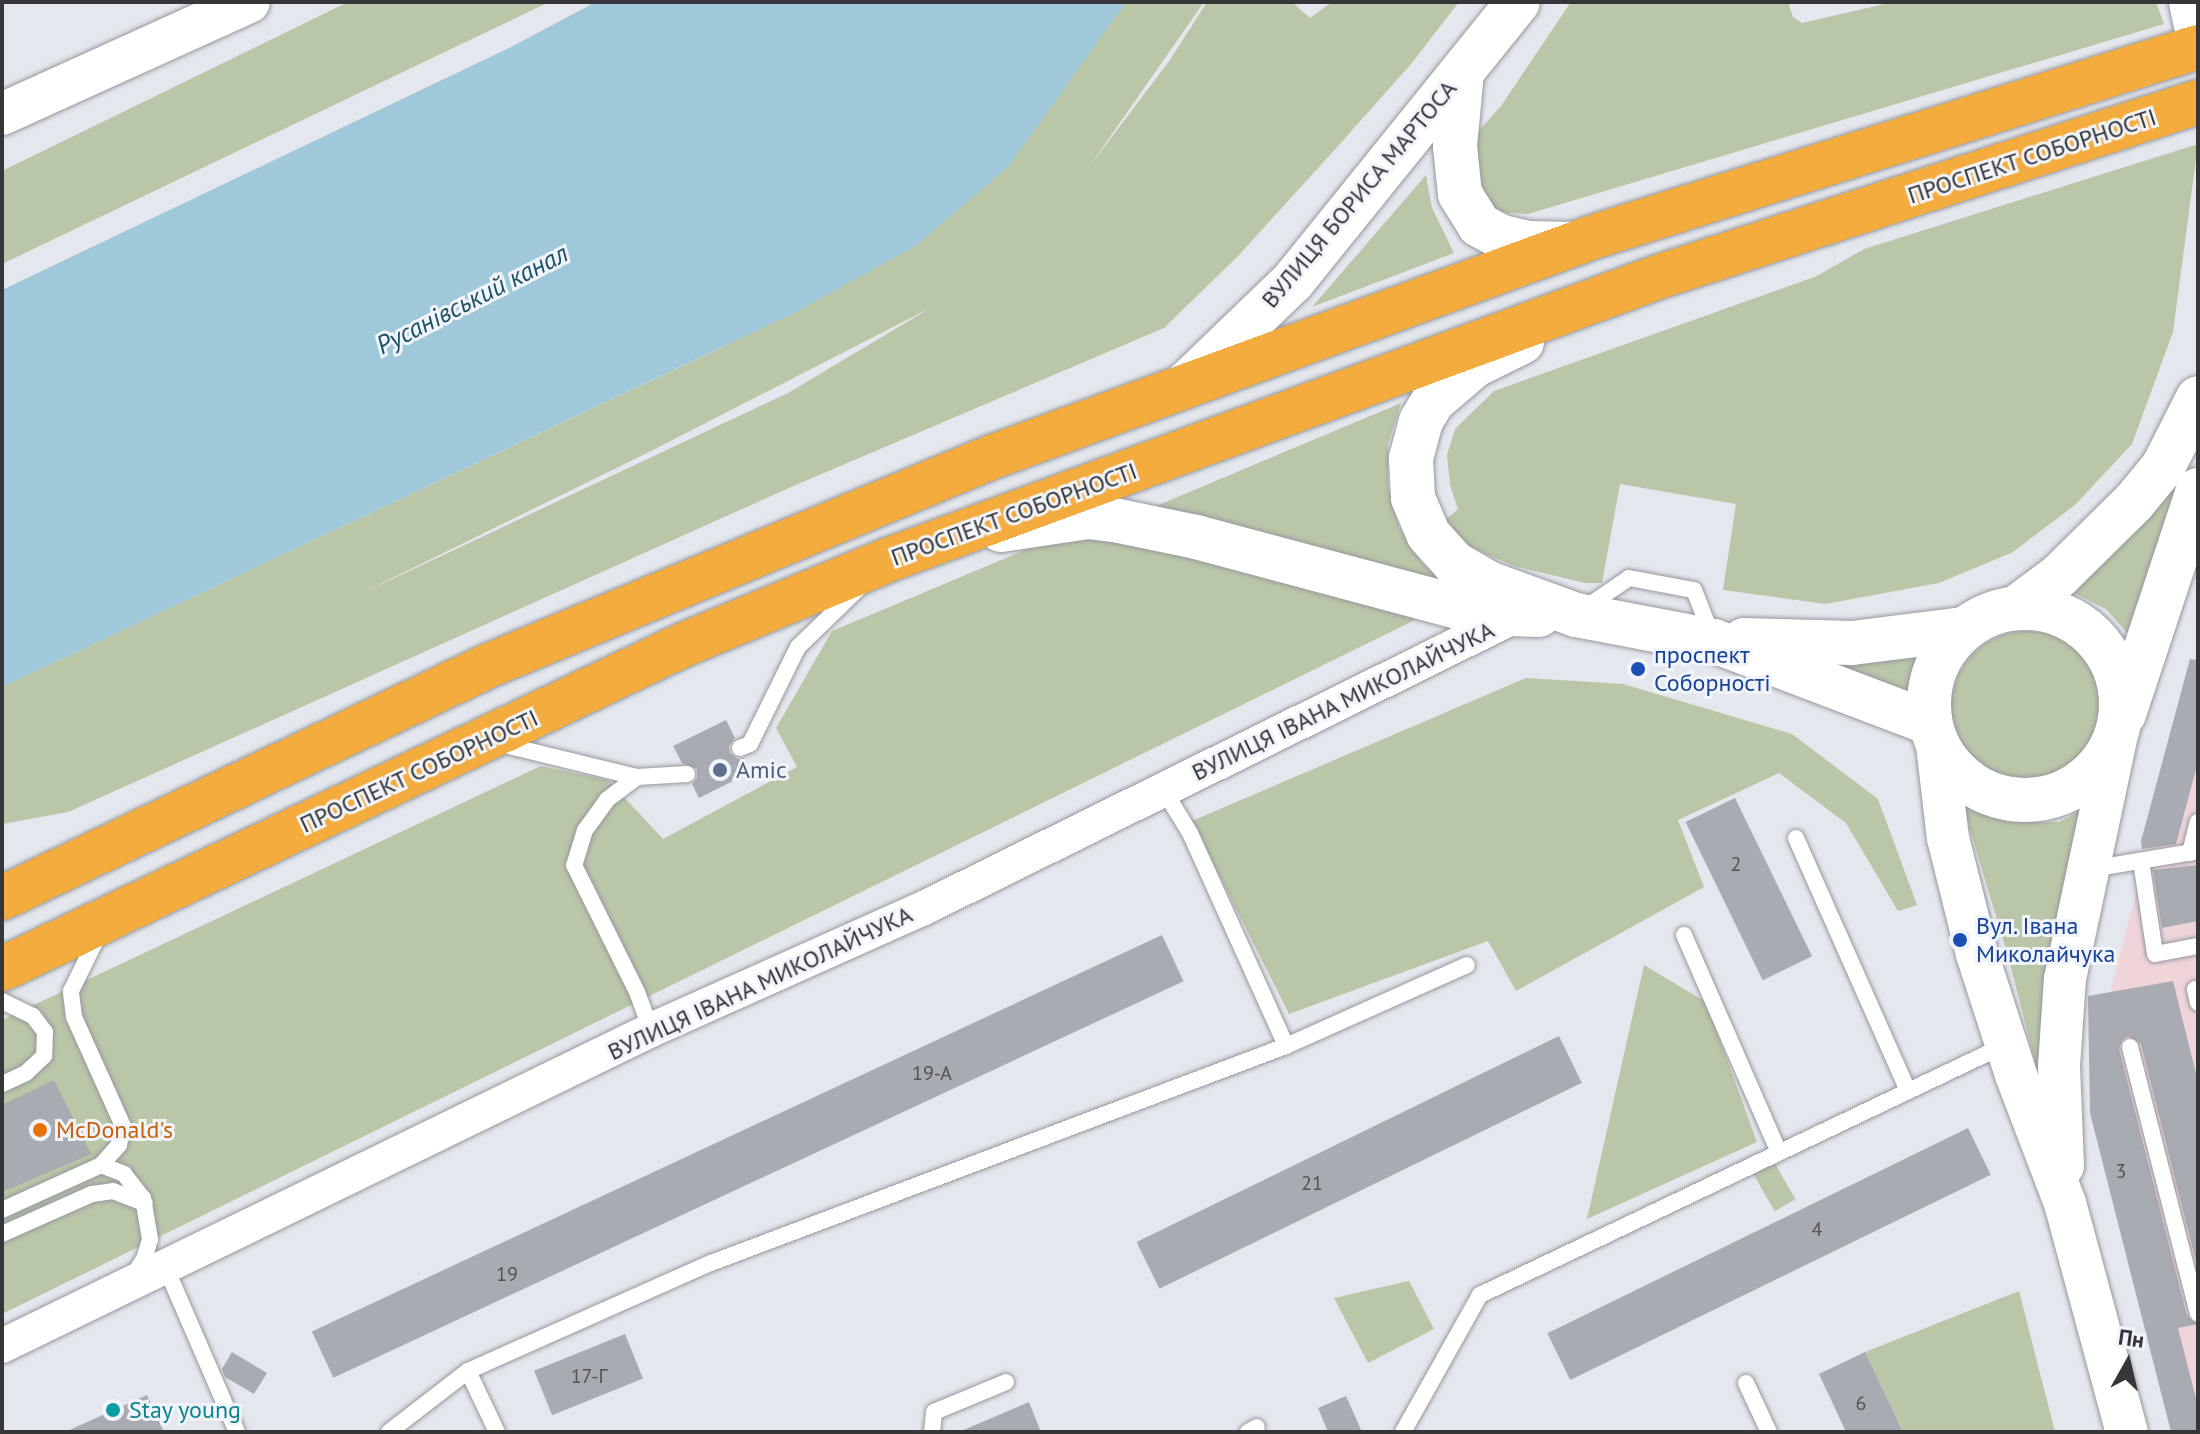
<!DOCTYPE html>
<meta charset="utf-8">
<style>
body{margin:0}
#map{position:relative;width:2200px;height:1434px;overflow:hidden;background:#e4e7ed;font-family:"PT Sans",sans-serif}
div>[style]{position:absolute}
[style*='--x']{left:calc(var(--x)*1px);top:calc(var(--y)*1px);width:calc(var(--w)*1px);rotate:calc(var(--a)*1deg)}
.industrial>*{inset:0;background:#efd5da}
.green>*{inset:0;background:#b9c6a7;transform-origin:0 0}
.round{border-radius:50%}
.water>*{inset:0;background:#9fc8db}
.building>*{inset:0;background:#a8abb1;transform-origin:0 0}
.roads{filter:drop-shadow(0 0 2px #95989e) drop-shadow(0 0 2px #95989e)}
.service>*{height:16px;margin:-8px;padding:0 8px;transform-origin:8px;border-radius:8px;background:#fff}
.minor>*{height:34px;margin:-17px;padding:0 17px;transform-origin:17px;border-radius:17px;background:#fff}
.tertiary>*{height:42px;margin:-21px;padding:0 21px;transform-origin:21px;border-radius:21px;background:#fff}
.secondary>*{height:44px;margin:-22px;padding:0 22px;transform-origin:22px;border-radius:22px;background:#fff}
.secondary>.ring{margin:-22px;padding:0;box-sizing:content-box;background:none;border:44px solid #fff;border-radius:50%}
.trunk>*{height:44px;margin:-22px;padding:0 22px;transform-origin:22px;border-radius:22px;background:#f4ac3e}
.dots>*{width:22px;height:22px;translate:-50% -50%;box-sizing:border-box;border:4px solid #f1f4fa;border-radius:50%}
span{translate:-50% -50%;white-space:nowrap;text-align:center;line-height:1.15;-webkit-text-stroke:6px #f1f4fa;paint-order:stroke}
.number-label{font-size:20px;color:#525356}
.number-label span{-webkit-text-stroke-width:0}
.street-label{font-size:24px;color:#353638}
.transit-label{font-size:24px;color:#164399}
.left{translate:0 -50%;text-align:left}
.service-label{font-size:24px;color:#4e5e75}
.food-label{font-size:24px;color:#c56008}
.culture-label{font-size:24px;color:#0d838f}
.water-label{font-size:26px;color:#1b5165;font-style:italic}
.frame{position:absolute;inset:0;border:4px solid #353638;pointer-events:none}
.north{position:absolute;left:2088px;top:1322px;width:80px;height:80px;-webkit-text-stroke:6px #f1f4fa;paint-order:stroke;rotate:8deg;font-size:22px;font-weight:700;line-height:32px;text-align:center;color:#353638}
.north::after{content:'';display:block;margin:auto;width:28px;height:36px;background:#353638;clip-path:polygon(50% 0,100% 100%,50% 72%,0 100%)}
</style>
<div id="map">
<div class="industrial">
<i style="clip-path:polygon(2198px 657px,2198px 1432px,2097px 1077px,2112px 985px)"></i>
</div>
<div class="green">
<i style="clip-path:polygon(348px 2px,549px 2px,2px 264px,2px 171px)"></i>
<i style="clip-path:polygon(evenodd,1125px 2px,1204px 2px,1089px 167px,1170px 60px,1207px 2px,1292px 2px,1310px 18px,1332px 2px,1459px 2px,1411px 64px,1338px 146px,1238px 256px,1164px 328px,791px 487px,68px 812px,2px 824px,2px 687px,716px 350px,915px 246px,1125px 2px,932px 307px,788px 393px,356px 596px,655px 449px,932px 307px)"></i>
<i style="clip-path:polygon(1571px 2px,1788px 2px,1793px 17px,1802px 23px,1893px 2px,2156px 2px,2164px 24px,1528px 214px,1496px 212px,1469px 173px,1477px 133px,1501px 106px)"></i>
<i style="clip-path:polygon(2198px 144px,2173px 332px,2132px 444px,2075px 505px,2013px 552px,1939px 583px,1825px 604px,1723px 590px,1736px 504px,1620px 484px,1602px 583px,1585px 583px,1514px 566px,1465px 545px,1442px 523px,1458px 509px,1450px 485px,1447px 455px,1455px 429px,1494px 391px,1817px 276px,1864px 249px)"></i>
<i style="clip-path:polygon(1426px 175px,1432px 208px,1454px 253px,1312px 307px)"></i>
<i style="clip-path:polygon(1401px 403px,1388px 444px,1388px 486px,1399px 527px,1422px 563px,1454px 590px,1156px 506px)"></i>
<i style="clip-path:polygon(2186px 467px,2135px 642px,2106px 609px,2064px 588px)"></i>
<i style="clip-path:polygon(1056px 537px,1186px 548px,1425px 615px,2px 1314px,2px 1020px,541px 766px,608px 780px,663px 839px,797px 767px,776px 728px,832px 631px)"></i>
<i class="round" style="left:1951px;top:631px;width:152px;height:152px"></i>
<i style="clip-path:polygon(1921px 652px,1909px 683px,1911px 709px,1807px 658px)"></i>
<i style="clip-path:polygon(1526px 678px,1623px 684px,1792px 734px,1878px 799px,1917px 905px,1898px 911px,1846px 823px,1779px 773px,1678px 820px,1704px 887px,1516px 991px,1488px 941px,1289px 1014px,1192px 821px)"></i>
<i style="clip-path:polygon(1961px 799px,2007px 822px,2059px 822px,2092px 805px,2046px 1104px,2009px 960px)"></i>
<i style="clip-path:polygon(1644px 965px,1706px 1002px,1757px 1142px,1587px 1219px)"></i>
<i style="left:1774px;top:1162px;width:43px;height:24px;rotate:60deg"></i>
<i style="clip-path:polygon(1409px 1281px,1434px 1329px,1368px 1363px,1334px 1298px)"></i>
<i style="clip-path:polygon(2019px 1291px,2055px 1432px,1903px 1432px,1865px 1352px)"></i>
</div>
<div class="water">
<i style="clip-path:polygon(596px 2px,1126px 2px,1008px 167px,915px 246px,798px 311px,2px 687px,2px 290px,509px 48px)"></i>
</div>
<div class="building">
<i style="clip-path:polygon(2190px 659px,2198px 660px,2198px 762px,2176px 844px,2142px 849px,2141px 841px)"></i>
<i style="clip-path:polygon(726px 720px,735px 738px,729px 746px,730px 753px,738px 759px,744px 758px,751px 772px,699px 798px,692px 784px,697px 778px,697px 769px,682px 763px,673px 746px)"></i>
<i style="left:1735px;top:798px;width:176px;height:55px;rotate:64deg"></i>
<i style="clip-path:polygon(2198px 865px,2198px 921px,2162px 928px,2153px 870px)"></i>
<i style="left:1162px;top:935px;width:51px;height:938px;rotate:65deg"></i>
<i style="clip-path:polygon(2173px 981px,2198px 1082px,2198px 1269px,2141px 1044px,2128px 1036px,2122px 1040px,2119px 1049px,2187px 1316px,2198px 1324px,2178px 1328px,2198px 1406px,2198px 1432px,2171px 1432px,2090px 1113px,2088px 996px)"></i>
<i style="left:1559px;top:1036px;width:52px;height:470px;rotate:64deg"></i>
<i style="clip-path:polygon(54px 1080px,91px 1154px,2px 1192px,2px 1105px)"></i>
<i style="left:1968px;top:1128px;width:52px;height:468px;rotate:64deg"></i>
<i style="left:625px;top:1334px;width:48px;height:98px;rotate:68deg"></i>
<i style="clip-path:polygon(232px 1352px,267px 1373px,254px 1394px,225px 1377px,222px 1369px)"></i>
<i style="clip-path:polygon(1865px 1352px,1903px 1432px,1846px 1432px,1819px 1374px)"></i>
<i style="clip-path:polygon(147px 1395px,164px 1432px,65px 1432px)"></i>
<i style="clip-path:polygon(1346px 1396px,1362px 1432px,1328px 1432px,1318px 1408px)"></i>
<i style="clip-path:polygon(1029px 1402px,1041px 1432px,959px 1432px)"></i>
</div>
<div class="roads">
<div class="service">
<i style="--x:1585;--y:608;--w:53;--a:-34.3"></i>
<i style="--x:1629;--y:578;--w:66;--a:10.5"></i>
<i style="--x:1694;--y:590;--w:49;--a:68.6"></i>
<i style="--x:497;--y:743;--w:144;--a:13.7"></i>
<i style="--x:637;--y:777;--w:50;--a:-3.4"></i>
<i style="--x:740;--y:748;--w:11;--a:-22"></i>
<i style="--x:750;--y:744;--w:108;--a:-63.7"></i>
<i style="--x:798;--y:647;--w:88;--a:-44.1"></i>
<i style="--x:637;--y:777;--w:38;--a:143"></i>
<i style="--x:607;--y:800;--w:37;--a:126"></i>
<i style="--x:585;--y:830;--w:37;--a:107"></i>
<i style="--x:574;--y:865;--w:142;--a:63.6"></i>
<i style="--x:637;--y:992;--w:40;--a:69.8"></i>
<i style="--x:1163;--y:789;--w:52;--a:58.5"></i>
<i style="--x:1190;--y:833;--w:234;--a:65.7"></i>
<i style="--x:1796;--y:838;--w:277;--a:66.1"></i>
<i style="--x:2190;--y:853;--w:32;--a:-76"></i>
<i style="--x:2141;--y:861;--w:94;--a:81.4"></i>
<i style="--x:2155;--y:954;--w:44;--a:-10.5"></i>
<i style="--x:2091;--y:869;--w:109;--a:-9.5"></i>
<i style="--x:1684;--y:935;--w:237;--a:66.4"></i>
<i style="--x:2195;--y:989;--w:14;--a:78"></i>
<i style="--x:2;--y:1001;--w:34;--a:26"></i>
<i style="--x:33;--y:1016;--w:20;--a:53"></i>
<i style="--x:45;--y:1032;--w:24;--a:92"></i>
<i style="--x:44;--y:1056;--w:25;--a:137"></i>
<i style="--x:26;--y:1073;--w:26;--a:155"></i>
<i style="--x:2130;--y:1047;--w:275;--a:75.7"></i>
<i style="--x:101;--y:1165;--w:25;--a:21"></i>
<i style="--x:124;--y:1174;--w:31;--a:52"></i>
<i style="--x:143;--y:1198;--w:42;--a:80.3"></i>
<i style="--x:150;--y:1239;--w:19;--a:106"></i>
<i style="--x:145;--y:1257;--w:22;--a:122"></i>
<i style="--x:2;--y:1210;--w:109;--a:-24.4"></i>
<i style="--x:101;--y:1165;--w:27;--a:-48"></i>
<i style="--x:119;--y:1145;--w:19;--a:-78"></i>
<i style="--x:123;--y:1126;--w:120;--a:-114.2"></i>
<i style="--x:74;--y:1017;--w:26;--a:-97"></i>
<i style="--x:71;--y:991;--w:66;--a:-63.8"></i>
<i style="--x:2;--y:1234;--w:98;--a:-24"></i>
<i style="--x:92;--y:1194;--w:21;--a:-8"></i>
<i style="--x:113;--y:1191;--w:34;--a:21"></i>
<i style="--x:166;--y:1268;--w:179;--a:66.6"></i>
<i style="--x:468;--y:1371;--w:68;--a:64.6"></i>
<i style="--x:1746;--y:1383;--w:54;--a:64.9"></i>
<i style="--x:389;--y:1432;--w:100;--a:-37.7"></i>
<i style="--x:468;--y:1371;--w:266;--a:-24"></i>
<i style="--x:711;--y:1263;--w:615;--a:-20.68"></i>
<i style="--x:1286;--y:1046;--w:198;--a:-24.1"></i>
<i style="--x:932;--y:1432;--w:20;--a:-84"></i>
<i style="--x:934;--y:1412;--w:78;--a:-22.6"></i>
<i style="--x:1248;--y:1432;--w:10;--a:-29"></i>
<i style="--x:1403;--y:1432;--w:157;--a:-60.7"></i>
<i style="--x:1480;--y:1295;--w:581;--a:-25.46"></i>
</div>
<div class="minor">
<i style="--x:2;--y:1346;--w:722;--a:-25.96"></i>
<i style="--x:651;--y:1030;--w:297;--a:-24.1"></i>
<i style="--x:922;--y:909;--w:661;--a:-26.29"></i>
</div>
<div class="tertiary">
<i style="--x:2;--y:114;--w:271;--a:-24.4"></i>
<i style="--x:1937;--y:745;--w:94;--a:83.3"></i>
<i style="--x:1948;--y:838;--w:120;--a:76"></i>
<i style="--x:1977;--y:954;--w:127;--a:72.1"></i>
<i style="--x:2016;--y:1075;--w:137;--a:69.1"></i>
<i style="--x:2065;--y:1203;--w:237;--a:74.9"></i>
<i style="--x:2063;--y:1166;--w:100;--a:-92.3"></i>
<i style="--x:2059;--y:1066;--w:87;--a:-86.1"></i>
<i style="--x:2065;--y:979;--w:249;--a:-78"></i>
</div>
<div class="secondary">
<i style="--x:2191;--y:2;--w:34;--a:78"></i>
<i style="--x:1462;--y:72;--w:74;--a:95.4"></i>
<i style="--x:1455;--y:146;--w:48;--a:84.1"></i>
<i style="--x:1460;--y:194;--w:36;--a:58"></i>
<i style="--x:1479;--y:225;--w:26;--a:28"></i>
<i style="--x:1502;--y:237;--w:28;--a:13"></i>
<i style="--x:1529;--y:243;--w:45;--a:1.3"></i>
<i style="--x:1522;--y:342;--w:52;--a:153.9"></i>
<i style="--x:1475;--y:365;--w:55;--a:139.4"></i>
<i style="--x:1433;--y:401;--w:23;--a:121"></i>
<i style="--x:1421;--y:421;--w:39;--a:105"></i>
<i style="--x:1411;--y:459;--w:39;--a:87"></i>
<i style="--x:1413;--y:498;--w:39;--a:67"></i>
<i style="--x:1428;--y:534;--w:39;--a:48"></i>
<i style="--x:1454;--y:563;--w:39;--a:30"></i>
<i style="--x:1488;--y:583;--w:94;--a:20"></i>
<i style="--x:1576;--y:615;--w:140;--a:10.7"></i>
<i style="--x:1714;--y:641;--w:231;--a:20.8"></i>
<i style="--x:1187;--y:383;--w:147;--a:-43.9"></i>
<i style="--x:1293;--y:281;--w:358;--a:-51.1"></i>
<i style="--x:1001;--y:530;--w:88;--a:-8.5"></i>
<i style="--x:1088;--y:517;--w:31;--a:7"></i>
<i style="--x:1119;--y:521;--w:79;--a:11.7"></i>
<i style="--x:1196;--y:537;--w:294;--a:15"></i>
<i style="--x:1480;--y:613;--w:59;--a:1.9"></i>
<i class="ring" style="left:1929px;top:608px;width:148px;height:148px"></i>
<i style="--x:2016;--y:608;--w:54;--a:-36.7"></i>
<i style="--x:2059;--y:576;--w:105;--a:-44.6"></i>
<i style="--x:2134;--y:502;--w:45;--a:-50.4"></i>
<i style="--x:2163;--y:467;--w:77;--a:-63.1"></i>
<i style="--x:1744;--y:640;--w:108;--a:1.6"></i>
<i style="--x:1852;--y:643;--w:114;--a:-7.1"></i>
<i style="--x:2124;--y:714;--w:236;--a:-71.7"></i>
</div>
<div class="trunk">
<i style="--x:2;--y:898;--w:541;--a:-25.52"></i>
<i style="--x:490;--y:665;--w:543;--a:-22.51"></i>
<i style="--x:992;--y:457;--w:643;--a:-20.1"></i>
<i style="--x:1596;--y:236;--w:631;--a:-17.43"></i>
<i style="--x:2;--y:969;--w:754;--a:-25.44"></i>
<i style="--x:683;--y:645;--w:222;--a:-22.5"></i>
<i style="--x:888;--y:560;--w:820;--a:-20.18"></i>
<i style="--x:1658;--y:277;--w:568;--a:-17.96"></i>
</div>
</div>
<div class="dots">
<i style="left:1638px;top:669px;background:#1a4fb4"></i>
<i style="left:720px;top:770px;background:#5c6f8a"></i>
<i style="left:1960px;top:940px;background:#1a4fb4"></i>
<i style="left:40px;top:1130px;background:#e8710a"></i>
<i style="left:113px;top:1410px;background:#0f9aa8"></i>
</div>
<div class="number-label">
<span style="left:1736px;top:864px">2</span>
<span style="left:932px;top:1073px">19-А</span>
<span style="left:2121px;top:1171px">3</span>
<span style="left:1312px;top:1183px">21</span>
<span style="left:1817px;top:1229px">4</span>
<span style="left:507px;top:1274px">19</span>
<span style="left:589px;top:1376px">17-Г</span>
<span style="left:1861px;top:1403px">6</span>
</div>
<div class="street-label">
<span style="left:2032px;top:156px;rotate:-18deg">ПРОСПЕКТ СОБОРНОСТІ</span>
<span style="left:1359px;top:194px;rotate:-50deg">ВУЛИЦЯ БОРИСА МАРТОСА</span>
<span style="left:1014px;top:514px;rotate:-20deg">ПРОСПЕКТ СОБОРНОСТІ</span>
<span style="left:1343px;top:701px;rotate:-26deg">ВУЛИЦЯ ІВАНА МИКОЛАЙЧУКА</span>
<span style="left:419px;top:771px;rotate:-25deg">ПРОСПЕКТ СОБОРНОСТІ</span>
<span style="left:760px;top:983px;rotate:-25deg">ВУЛИЦЯ ІВАНА МИКОЛАЙЧУКА</span>
</div>
<div class="transit-label">
<span class="left" style="left:1654px;top:669px">проспект<br>Соборності</span>
<span class="left" style="left:1976px;top:940px">Вул. Івана<br>Миколайчука</span>
</div>
<div class="service-label">
<span class="left" style="left:736px;top:770px">Amic</span>
</div>
<div class="food-label">
<span class="left" style="left:56px;top:1130px">McDonald's</span>
</div>
<div class="culture-label">
<span class="left" style="left:129px;top:1410px">Stay young</span>
</div>
<div class="water-label">
<span style="left:472px;top:299px;rotate:-27deg">Русанівський канал</span>
</div>
<div class="frame"></div>
<div class="north">Пн</div>
</div>
